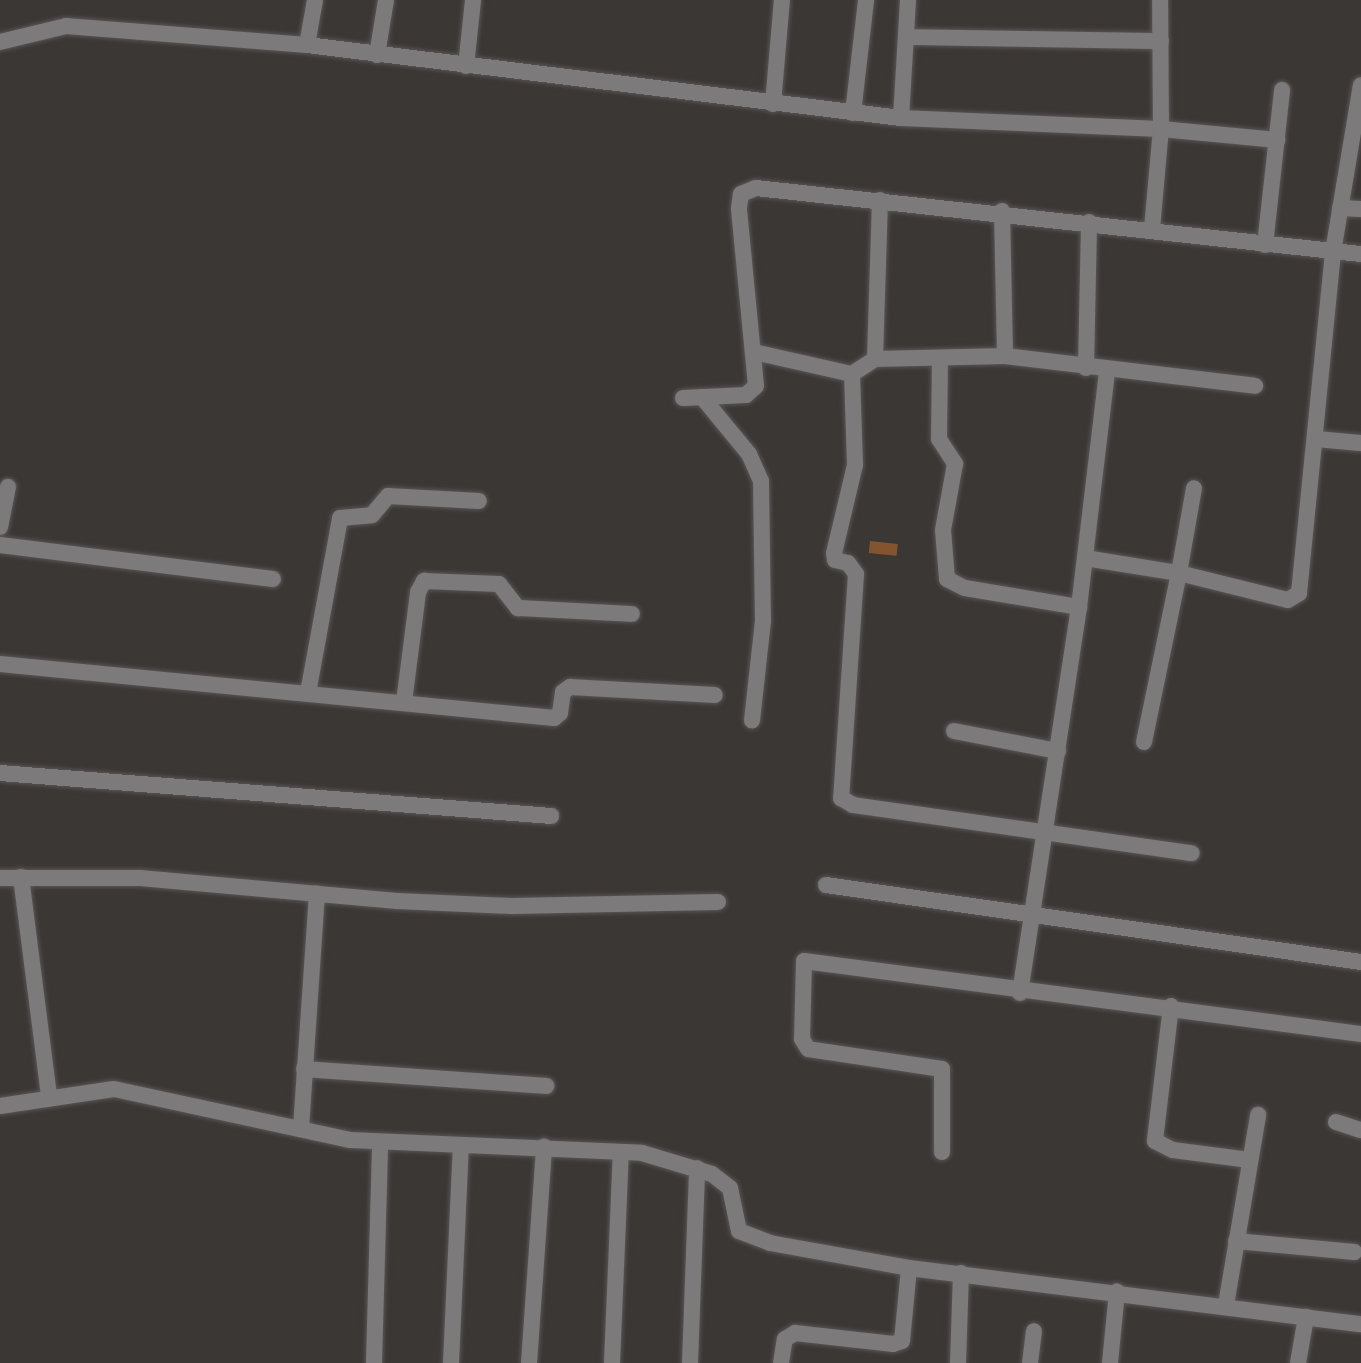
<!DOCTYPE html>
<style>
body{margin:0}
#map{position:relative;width:1361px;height:1363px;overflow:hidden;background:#3b3735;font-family:"Space Grotesk",sans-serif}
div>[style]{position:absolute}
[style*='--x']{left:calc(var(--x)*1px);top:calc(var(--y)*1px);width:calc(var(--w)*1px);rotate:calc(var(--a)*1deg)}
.building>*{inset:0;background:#83542e;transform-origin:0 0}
.roads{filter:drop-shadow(0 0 2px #595554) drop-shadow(0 0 2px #595554)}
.street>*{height:16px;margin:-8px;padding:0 8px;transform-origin:8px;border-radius:8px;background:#7c7a7a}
span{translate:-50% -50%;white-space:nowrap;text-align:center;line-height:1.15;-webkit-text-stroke:8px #302d2b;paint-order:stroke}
</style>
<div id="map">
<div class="building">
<i style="left:870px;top:541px;width:28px;height:12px;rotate:6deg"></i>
</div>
<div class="roads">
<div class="street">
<i style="--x:906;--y:37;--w:255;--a:0.9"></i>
<i style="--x:0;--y:42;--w:68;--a:-13.6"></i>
<i style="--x:66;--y:26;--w:242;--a:4.5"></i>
<i style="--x:307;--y:45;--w:598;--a:7.01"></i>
<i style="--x:901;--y:118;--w:260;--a:2.4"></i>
<i style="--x:1161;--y:129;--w:117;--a:5.4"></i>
<i style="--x:307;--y:45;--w:46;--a:-79.9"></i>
<i style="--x:377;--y:55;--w:56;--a:-80.7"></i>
<i style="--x:466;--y:66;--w:66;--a:-83.9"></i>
<i style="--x:773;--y:104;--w:104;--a:-85.1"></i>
<i style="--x:853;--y:113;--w:114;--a:-83.4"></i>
<i style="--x:901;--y:118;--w:118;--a:-86.6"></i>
<i style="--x:1340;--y:208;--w:21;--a:3"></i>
<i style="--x:1002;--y:211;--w:145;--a:88.8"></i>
<i style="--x:1152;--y:229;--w:100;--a:-84.9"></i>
<i style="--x:1161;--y:129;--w:129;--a:-90.4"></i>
<i style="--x:1265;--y:245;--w:156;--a:-83.7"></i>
<i style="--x:754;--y:352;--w:100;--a:12.7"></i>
<i style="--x:852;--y:374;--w:27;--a:-33"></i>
<i style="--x:875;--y:359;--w:130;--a:-1.3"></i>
<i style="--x:1005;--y:356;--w:252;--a:6.8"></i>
<i style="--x:940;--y:358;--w:81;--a:90.7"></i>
<i style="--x:939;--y:439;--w:30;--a:57"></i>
<i style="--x:955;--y:464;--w:67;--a:100.3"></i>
<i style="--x:943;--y:530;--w:49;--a:85.3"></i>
<i style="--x:947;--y:579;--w:20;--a:27"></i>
<i style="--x:965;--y:588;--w:116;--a:9.5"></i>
<i style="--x:875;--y:359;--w:159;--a:-88.2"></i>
<i style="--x:1086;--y:368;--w:146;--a:-88.8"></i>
<i style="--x:852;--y:374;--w:91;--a:88.1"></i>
<i style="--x:855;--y:465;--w:90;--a:103.4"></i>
<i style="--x:834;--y:553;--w:7;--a:82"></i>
<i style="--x:835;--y:560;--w:13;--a:13"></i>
<i style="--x:848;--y:563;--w:14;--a:54"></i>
<i style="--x:856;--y:574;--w:225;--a:93.8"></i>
<i style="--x:841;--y:798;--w:14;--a:30"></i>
<i style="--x:853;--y:805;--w:342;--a:8.1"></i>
<i style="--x:702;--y:397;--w:74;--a:50.5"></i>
<i style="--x:749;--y:454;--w:30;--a:66"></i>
<i style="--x:761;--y:481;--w:140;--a:89.2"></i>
<i style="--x:763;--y:621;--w:100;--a:96.3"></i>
<i style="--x:683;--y:398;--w:63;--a:-2.7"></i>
<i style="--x:746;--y:395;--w:13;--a:-42"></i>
<i style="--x:756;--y:386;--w:179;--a:-95.5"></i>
<i style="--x:739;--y:208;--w:14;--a:-82"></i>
<i style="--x:741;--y:194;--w:16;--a:-22"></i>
<i style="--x:756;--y:188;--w:609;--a:6.23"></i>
<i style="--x:1316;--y:439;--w:45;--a:5.1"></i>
<i style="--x:0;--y:527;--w:41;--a:-78.7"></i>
<i style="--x:0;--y:545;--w:275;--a:7.1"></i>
<i style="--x:1085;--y:558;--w:95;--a:9.1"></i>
<i style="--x:1179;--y:573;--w:86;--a:-80"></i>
<i style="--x:0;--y:664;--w:557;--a:5.57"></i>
<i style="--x:554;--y:718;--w:8;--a:-40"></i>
<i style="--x:560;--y:713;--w:21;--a:-82"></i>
<i style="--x:563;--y:692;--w:9;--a:-36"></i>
<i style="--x:570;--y:687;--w:145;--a:3.2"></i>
<i style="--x:308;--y:693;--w:178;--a:-79.6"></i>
<i style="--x:340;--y:518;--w:32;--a:-5"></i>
<i style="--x:372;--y:515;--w:25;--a:-50"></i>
<i style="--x:388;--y:496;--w:91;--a:3.1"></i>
<i style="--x:404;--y:702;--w:111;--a:-82.7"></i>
<i style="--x:418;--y:592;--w:13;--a:-61"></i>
<i style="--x:424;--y:581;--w:75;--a:2.3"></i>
<i style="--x:499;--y:584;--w:31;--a:52"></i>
<i style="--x:518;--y:608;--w:114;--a:3"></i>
<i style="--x:954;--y:731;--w:106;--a:10.9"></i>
<i style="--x:1144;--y:742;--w:173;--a:-78.3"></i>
<i style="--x:1179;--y:573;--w:112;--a:13.9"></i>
<i style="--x:1288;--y:600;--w:13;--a:-32"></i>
<i style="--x:1299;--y:593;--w:343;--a:-84.3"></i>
<i style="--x:1333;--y:252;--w:169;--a:-80.5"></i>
<i style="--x:0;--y:773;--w:553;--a:4.46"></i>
<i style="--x:21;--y:877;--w:221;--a:82.7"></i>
<i style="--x:0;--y:878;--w:140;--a:0"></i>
<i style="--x:140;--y:878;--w:258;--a:5.1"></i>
<i style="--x:397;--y:901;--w:114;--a:2.5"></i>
<i style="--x:511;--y:906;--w:207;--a:-1.1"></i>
<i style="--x:826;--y:885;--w:541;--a:8.19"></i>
<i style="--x:1020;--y:993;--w:390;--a:-81.3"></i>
<i style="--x:1079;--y:607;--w:238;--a:-83.2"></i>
<i style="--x:1171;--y:1006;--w:136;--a:96.8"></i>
<i style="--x:1155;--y:1141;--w:20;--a:27"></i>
<i style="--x:1173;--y:1150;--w:77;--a:7.5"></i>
<i style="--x:304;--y:1069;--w:243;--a:4"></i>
<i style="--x:0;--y:1106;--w:115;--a:-8.5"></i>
<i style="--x:114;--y:1089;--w:241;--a:12.2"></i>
<i style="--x:350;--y:1140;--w:292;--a:2.5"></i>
<i style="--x:642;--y:1153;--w:73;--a:16.7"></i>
<i style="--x:712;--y:1174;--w:23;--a:38"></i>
<i style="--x:730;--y:1188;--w:44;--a:78.2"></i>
<i style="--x:739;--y:1231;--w:33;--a:21"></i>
<i style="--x:770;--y:1243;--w:141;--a:10.2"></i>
<i style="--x:909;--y:1268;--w:455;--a:7.1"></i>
<i style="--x:1336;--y:1122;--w:26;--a:18"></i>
<i style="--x:301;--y:1128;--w:235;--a:-86.1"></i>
<i style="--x:942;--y:1152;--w:83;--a:-90"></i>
<i style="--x:942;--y:1069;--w:135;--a:-171.5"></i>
<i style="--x:808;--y:1049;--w:12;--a:-121"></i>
<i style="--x:802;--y:1039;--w:78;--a:-88.5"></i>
<i style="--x:804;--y:961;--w:562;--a:7.47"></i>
<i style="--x:1236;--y:1241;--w:119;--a:5.3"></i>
<i style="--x:1226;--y:1305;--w:193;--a:-80.4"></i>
<i style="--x:374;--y:1363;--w:220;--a:-88.4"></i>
<i style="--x:451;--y:1363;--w:218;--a:-87.4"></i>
<i style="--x:529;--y:1363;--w:217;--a:-86"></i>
<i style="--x:612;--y:1363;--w:211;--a:-87.6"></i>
<i style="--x:690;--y:1363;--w:195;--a:-87.9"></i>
<i style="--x:781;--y:1363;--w:24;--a:-81"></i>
<i style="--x:785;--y:1339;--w:12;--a:-31"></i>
<i style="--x:795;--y:1333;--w:99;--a:6.4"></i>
<i style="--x:893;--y:1344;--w:9;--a:-18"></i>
<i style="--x:902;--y:1341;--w:73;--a:-84.5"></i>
<i style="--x:958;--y:1363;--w:90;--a:-88.1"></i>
<i style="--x:1030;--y:1363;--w:32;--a:-83"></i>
<i style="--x:1110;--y:1363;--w:72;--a:-84.4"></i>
<i style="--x:1298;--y:1363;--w:47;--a:-80.1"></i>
</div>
</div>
</div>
